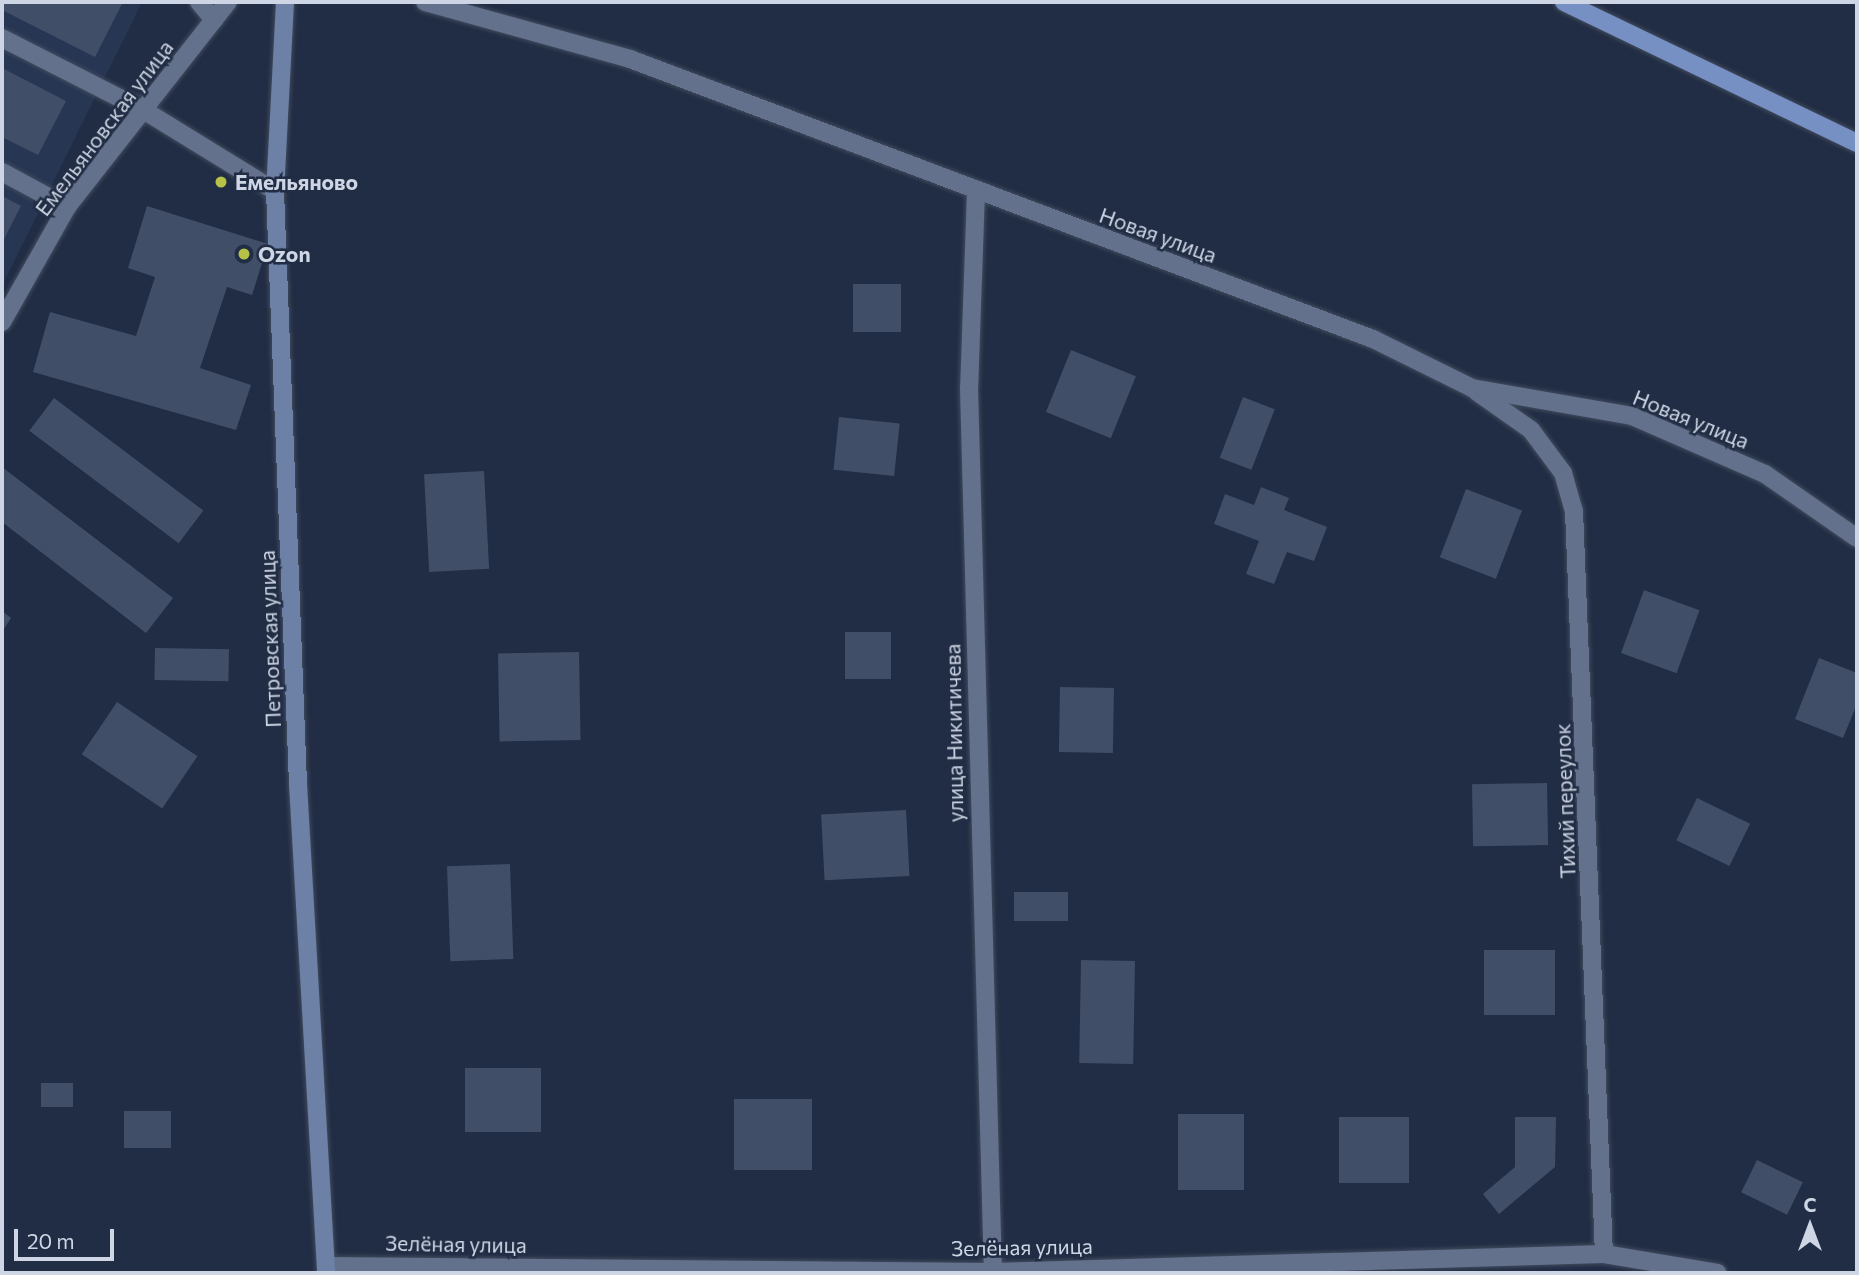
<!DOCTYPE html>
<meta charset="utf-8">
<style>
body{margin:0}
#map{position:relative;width:1859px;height:1275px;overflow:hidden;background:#212d44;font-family:Commissioner,sans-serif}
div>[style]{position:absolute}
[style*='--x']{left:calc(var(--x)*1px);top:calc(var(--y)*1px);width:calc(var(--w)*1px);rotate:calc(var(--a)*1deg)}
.built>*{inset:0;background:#273653}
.building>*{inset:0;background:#414e67;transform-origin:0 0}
.roads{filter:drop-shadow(0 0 2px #414b5e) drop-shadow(0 0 2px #414b5e)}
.lane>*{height:18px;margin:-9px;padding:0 9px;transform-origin:9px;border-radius:9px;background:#63718c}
.street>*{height:18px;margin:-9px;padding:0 9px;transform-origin:9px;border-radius:9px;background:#63718c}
.secondary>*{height:18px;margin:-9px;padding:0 9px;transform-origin:9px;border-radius:9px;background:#6d81a7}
.primary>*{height:18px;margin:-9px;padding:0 9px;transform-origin:9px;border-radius:9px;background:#7690c3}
.dots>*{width:19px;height:19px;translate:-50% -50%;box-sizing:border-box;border:4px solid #212d44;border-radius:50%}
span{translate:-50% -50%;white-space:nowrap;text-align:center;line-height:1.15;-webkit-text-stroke:5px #212d44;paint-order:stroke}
.street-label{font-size:21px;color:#ced6e5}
.poi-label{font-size:21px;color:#ced6e5;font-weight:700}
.left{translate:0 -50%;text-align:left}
.frame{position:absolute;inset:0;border:4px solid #ced6e5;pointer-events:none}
.north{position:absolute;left:1775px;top:1191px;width:70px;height:70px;-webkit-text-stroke:5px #212d44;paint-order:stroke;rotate:0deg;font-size:19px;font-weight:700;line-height:28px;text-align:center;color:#ced6e5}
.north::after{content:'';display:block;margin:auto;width:24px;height:32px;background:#ced6e5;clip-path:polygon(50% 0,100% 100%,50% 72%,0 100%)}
.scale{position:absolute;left:14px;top:1229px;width:100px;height:32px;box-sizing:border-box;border:4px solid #ced6e5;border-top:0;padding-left:9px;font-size:21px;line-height:24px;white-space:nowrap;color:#ced6e5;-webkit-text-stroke:5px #212d44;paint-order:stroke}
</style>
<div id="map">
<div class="built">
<i style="clip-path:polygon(2px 2px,142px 2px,2px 286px)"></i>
</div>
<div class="building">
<i style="clip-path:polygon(2px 2px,123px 2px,95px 57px,2px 10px)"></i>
<i style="clip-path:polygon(2px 68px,66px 101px,38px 155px,2px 137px)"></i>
<i style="clip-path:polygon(2px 196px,21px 206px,2px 243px)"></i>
<i style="clip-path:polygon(147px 206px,268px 244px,252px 295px,227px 287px,200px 368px,251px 385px,236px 430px,33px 372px,50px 312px,136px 336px,155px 277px,128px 268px)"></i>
<i style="left:853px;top:284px;width:48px;height:48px"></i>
<i style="left:1071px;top:350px;width:70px;height:67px;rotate:22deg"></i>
<i style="left:1243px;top:397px;width:34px;height:65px;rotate:21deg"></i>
<i style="left:54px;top:398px;width:187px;height:41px;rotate:37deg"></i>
<i style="left:839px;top:417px;width:61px;height:53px;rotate:6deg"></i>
<i style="clip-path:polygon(2px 467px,173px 598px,146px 633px,2px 522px)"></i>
<i style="left:484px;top:471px;width:98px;height:60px;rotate:87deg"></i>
<i style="clip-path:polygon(1261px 487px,1289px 498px,1284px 510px,1327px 527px,1314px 561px,1287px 552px,1274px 584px,1246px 574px,1259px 541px,1214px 524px,1225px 494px,1254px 505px)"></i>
<i style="left:1466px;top:489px;width:60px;height:73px;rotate:21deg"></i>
<i style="left:1644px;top:590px;width:59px;height:67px;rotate:20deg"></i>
<i style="clip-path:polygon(2px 611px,11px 618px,2px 632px)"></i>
<i style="left:845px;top:632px;width:46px;height:47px"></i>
<i style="left:155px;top:648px;width:74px;height:32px;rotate:1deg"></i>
<i style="left:579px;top:652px;width:88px;height:81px;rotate:89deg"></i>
<i style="clip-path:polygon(1819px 658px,1857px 673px,1857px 704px,1843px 738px,1795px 719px)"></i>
<i style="left:1060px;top:687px;width:54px;height:65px;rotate:1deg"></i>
<i style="left:117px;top:702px;width:97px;height:63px;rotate:34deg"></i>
<i style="left:1547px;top:783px;width:62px;height:75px;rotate:89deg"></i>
<i style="left:1697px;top:798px;width:59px;height:47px;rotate:26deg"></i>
<i style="left:906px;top:810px;width:66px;height:85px;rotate:87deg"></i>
<i style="left:510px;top:864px;width:95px;height:63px;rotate:88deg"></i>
<i style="left:1014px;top:892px;width:54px;height:29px"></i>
<i style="left:1484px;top:950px;width:71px;height:65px"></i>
<i style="left:1081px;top:960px;width:54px;height:103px;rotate:1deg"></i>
<i style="left:465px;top:1068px;width:76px;height:64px"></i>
<i style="left:41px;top:1083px;width:32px;height:24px"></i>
<i style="left:812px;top:1099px;width:71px;height:78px;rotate:90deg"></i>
<i style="left:124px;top:1111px;width:47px;height:37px"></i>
<i style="left:1178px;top:1114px;width:66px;height:76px"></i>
<i style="left:1339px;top:1117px;width:70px;height:66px"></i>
<i style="clip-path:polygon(1515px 1117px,1556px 1117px,1555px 1167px,1499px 1214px,1483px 1194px,1515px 1167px)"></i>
<i style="left:1757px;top:1160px;width:51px;height:36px;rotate:26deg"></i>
</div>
<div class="roads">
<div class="lane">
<i style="--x:199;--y:2;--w:23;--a:50"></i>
<i style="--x:2;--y:38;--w:161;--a:27"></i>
<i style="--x:2;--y:172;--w:74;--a:28.3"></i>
</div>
<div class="street">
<i style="--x:425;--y:2;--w:213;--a:15.5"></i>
<i style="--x:630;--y:59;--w:794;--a:20.65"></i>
<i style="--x:1373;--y:339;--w:110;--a:26.3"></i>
<i style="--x:1472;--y:388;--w:162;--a:9.9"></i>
<i style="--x:1632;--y:416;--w:145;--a:23.6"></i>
<i style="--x:1765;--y:474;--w:112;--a:34.8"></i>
<i style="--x:145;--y:111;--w:153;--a:31.6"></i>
<i style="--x:976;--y:191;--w:197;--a:92"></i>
<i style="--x:969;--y:388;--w:885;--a:88.45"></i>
<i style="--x:2;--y:322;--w:132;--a:-60.5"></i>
<i style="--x:67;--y:207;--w:261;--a:-51.9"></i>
<i style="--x:1477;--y:392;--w:66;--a:35.1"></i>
<i style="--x:1531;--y:430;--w:54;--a:53.3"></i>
<i style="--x:1563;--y:473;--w:40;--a:74"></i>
<i style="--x:1574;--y:511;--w:744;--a:87.69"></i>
<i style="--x:326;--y:1266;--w:667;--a:0.52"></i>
<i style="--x:993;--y:1272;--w:611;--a:-1.69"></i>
<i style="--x:1604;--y:1254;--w:115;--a:9.5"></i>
</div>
<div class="secondary">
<i style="--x:285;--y:2;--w:189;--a:93"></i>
<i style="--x:275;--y:191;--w:593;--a:87.78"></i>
<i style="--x:298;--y:784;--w:490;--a:86.7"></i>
</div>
<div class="primary">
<i style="--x:1564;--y:2;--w:325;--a:25.7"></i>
</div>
</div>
<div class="dots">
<i style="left:221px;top:182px;background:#b7c147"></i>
<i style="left:244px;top:254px;background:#b7c147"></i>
</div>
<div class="street-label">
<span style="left:104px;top:128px;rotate:-53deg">Емельяновская улица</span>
<span style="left:1158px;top:235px;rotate:20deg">Новая улица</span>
<span style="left:1691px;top:419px;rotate:22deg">Новая улица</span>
<span style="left:270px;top:639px;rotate:-92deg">Петровская улица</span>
<span style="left:954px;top:733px;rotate:-91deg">улица Никитичева</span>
<span style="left:1565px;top:801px;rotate:-92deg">Тихий переулок</span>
<span style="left:456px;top:1244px;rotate:1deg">Зелёная улица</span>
<span style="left:1022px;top:1247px;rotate:-1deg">Зелёная улица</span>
</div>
<div class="poi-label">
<span class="left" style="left:235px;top:182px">Емельяново</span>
<span class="left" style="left:258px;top:254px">Ozon</span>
</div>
<div class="frame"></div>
<div class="north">С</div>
<div class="scale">20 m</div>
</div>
